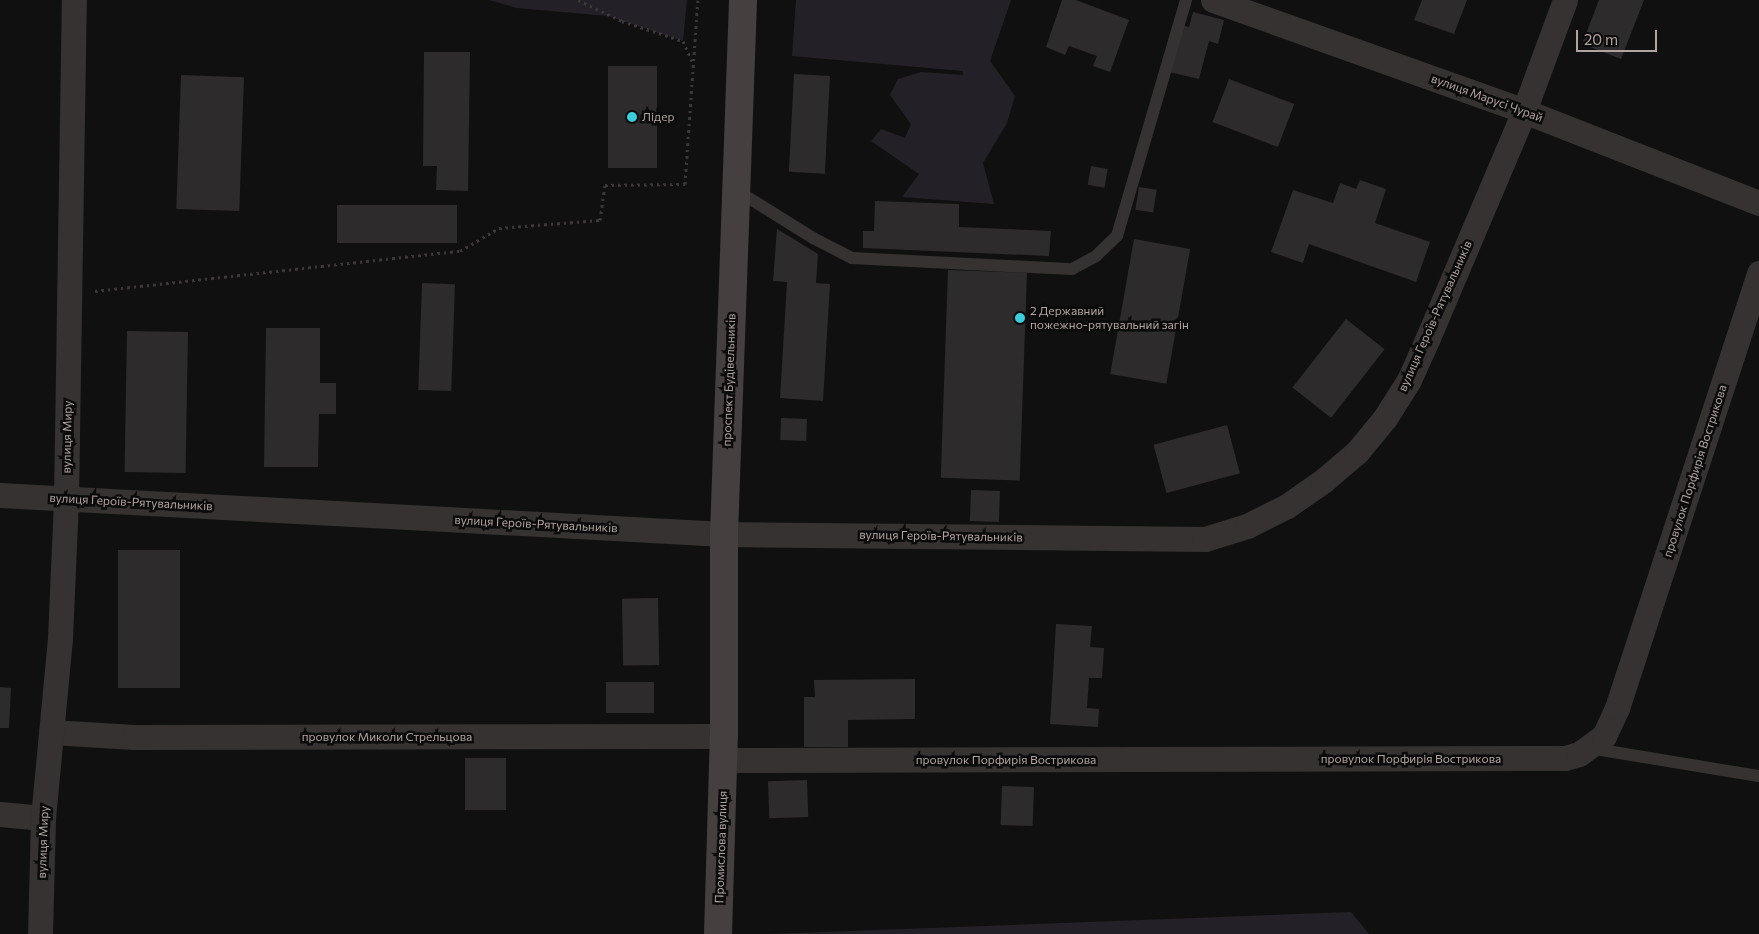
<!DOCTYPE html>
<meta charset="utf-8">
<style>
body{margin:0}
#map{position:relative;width:1759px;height:934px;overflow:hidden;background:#111010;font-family:Commissioner,sans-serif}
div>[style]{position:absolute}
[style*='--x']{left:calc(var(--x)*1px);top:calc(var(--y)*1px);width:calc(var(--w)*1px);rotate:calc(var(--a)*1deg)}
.green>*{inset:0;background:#242028}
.building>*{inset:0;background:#2d2b2b;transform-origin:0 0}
.path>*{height:3px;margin-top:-1.5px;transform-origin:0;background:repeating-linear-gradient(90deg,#3c3837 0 2.5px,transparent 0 6.5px)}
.lane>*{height:12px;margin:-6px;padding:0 6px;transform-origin:6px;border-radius:6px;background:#353231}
.street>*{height:25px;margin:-12.5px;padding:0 12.5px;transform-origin:12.5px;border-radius:12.5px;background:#353231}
.secondary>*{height:28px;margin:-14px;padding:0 14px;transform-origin:14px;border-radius:14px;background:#45403f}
.dots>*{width:14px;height:14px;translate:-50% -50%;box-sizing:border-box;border:2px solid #0c0b0b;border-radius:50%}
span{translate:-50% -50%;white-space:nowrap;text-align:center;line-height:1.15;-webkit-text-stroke:5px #0c0b0b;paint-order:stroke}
.street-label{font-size:12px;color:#b0a4a2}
.poi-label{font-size:12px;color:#b0a4a2}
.left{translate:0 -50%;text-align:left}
.scale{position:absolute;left:1576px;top:30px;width:81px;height:22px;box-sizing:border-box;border:2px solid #b0a4a2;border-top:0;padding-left:6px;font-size:15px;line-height:18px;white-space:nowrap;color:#b0a4a2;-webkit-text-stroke:4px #0c0b0b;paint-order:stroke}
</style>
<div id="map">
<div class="green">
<i style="clip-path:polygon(489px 0,687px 0,683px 41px,608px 16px,517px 8px)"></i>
<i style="clip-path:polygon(796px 0,1011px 0,990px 61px,1015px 96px,1007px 123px,983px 163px,994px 204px,902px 197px,919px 174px,871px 141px,881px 129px,905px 138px,911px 124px,890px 95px,898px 79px,921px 72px,963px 75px,963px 71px,792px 56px)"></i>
<i style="clip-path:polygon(1351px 912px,1369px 934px,768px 934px,798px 933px)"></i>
</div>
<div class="building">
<i style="clip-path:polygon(1062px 0,1076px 0,1129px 20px,1110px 72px,1093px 66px,1097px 56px,1069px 46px,1065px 55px,1046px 47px)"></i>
<i style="clip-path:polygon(1422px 0,1467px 0,1454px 34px,1414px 20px)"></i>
<i style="clip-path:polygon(1599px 0,1644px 0,1621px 59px,1582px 44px)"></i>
<i style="clip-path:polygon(1193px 12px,1224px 20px,1218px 44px,1209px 41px,1199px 79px,1169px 72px,1181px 25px,1189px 27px)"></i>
<i style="clip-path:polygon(424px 52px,470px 52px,468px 191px,436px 190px,437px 166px,423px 166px)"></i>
<i style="left:608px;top:66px;width:49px;height:102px"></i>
<i style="left:794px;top:74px;width:36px;height:98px;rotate:3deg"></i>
<i style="left:181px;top:75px;width:63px;height:134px;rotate:2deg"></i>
<i style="left:1229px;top:79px;width:70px;height:46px;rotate:21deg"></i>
<i style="left:1091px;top:166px;width:17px;height:19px;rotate:10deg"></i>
<i style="clip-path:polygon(1360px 180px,1386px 189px,1375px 223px,1430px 242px,1416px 282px,1309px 244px,1303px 263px,1271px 252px,1293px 190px,1333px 203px,1340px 183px,1356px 189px)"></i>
<i style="left:1139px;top:187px;width:18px;height:23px;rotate:9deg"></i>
<i style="clip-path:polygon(875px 201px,959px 204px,959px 227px,1051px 231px,1049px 256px,863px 248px,863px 231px,874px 231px)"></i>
<i style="left:337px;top:205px;width:120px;height:38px"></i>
<i style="clip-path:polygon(777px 229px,818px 254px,816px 283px,830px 284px,823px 401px,780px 398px,787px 282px,773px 281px)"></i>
<i style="left:1134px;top:239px;width:57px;height:137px;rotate:10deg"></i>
<i style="left:948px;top:270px;width:79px;height:208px;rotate:2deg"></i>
<i style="left:422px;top:283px;width:33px;height:107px;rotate:2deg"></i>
<i style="left:1346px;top:319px;width:49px;height:87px;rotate:38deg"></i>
<i style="clip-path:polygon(266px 328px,320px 328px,320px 383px,336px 383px,336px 414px,319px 414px,318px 467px,264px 467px)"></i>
<i style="left:127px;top:331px;width:61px;height:141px;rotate:1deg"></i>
<i style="left:781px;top:418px;width:26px;height:22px;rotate:2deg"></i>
<i style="left:1227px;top:425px;width:50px;height:76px;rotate:75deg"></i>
<i style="left:971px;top:490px;width:29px;height:31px;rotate:2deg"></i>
<i style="left:180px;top:550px;width:138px;height:62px;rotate:90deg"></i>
<i style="left:658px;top:598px;width:67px;height:36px;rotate:89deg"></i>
<i style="clip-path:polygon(1056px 624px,1092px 626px,1090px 647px,1104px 648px,1102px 678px,1089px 678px,1087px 708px,1099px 709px,1098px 727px,1050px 724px)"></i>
<i style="clip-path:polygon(915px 679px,915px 719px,848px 720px,848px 747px,804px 747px,804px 697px,815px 697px,814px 680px)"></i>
<i style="left:654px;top:682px;width:31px;height:48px;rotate:90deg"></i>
<i style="clip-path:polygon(0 687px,11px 688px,9px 728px,0 728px)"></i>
<i style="left:465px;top:758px;width:41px;height:52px"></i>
<i style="left:807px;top:780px;width:37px;height:39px;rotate:88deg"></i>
<i style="left:1002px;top:786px;width:32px;height:39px;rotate:2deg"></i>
</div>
<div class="path">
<i style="--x:578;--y:0;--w:49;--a:25.5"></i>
<i style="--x:622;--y:21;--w:64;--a:18.2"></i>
<i style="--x:683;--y:41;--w:24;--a:66"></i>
<i style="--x:95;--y:291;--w:367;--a:-6.3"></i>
<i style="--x:460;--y:251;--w:45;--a:-30.5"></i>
<i style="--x:499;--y:228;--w:101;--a:-4.5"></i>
<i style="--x:600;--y:220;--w:35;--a:-82"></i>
<i style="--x:605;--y:185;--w:80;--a:-0.7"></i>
<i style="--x:685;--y:184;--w:184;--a:-86"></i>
</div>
<div class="lane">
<i style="--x:736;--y:190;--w:91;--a:31.9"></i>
<i style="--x:813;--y:238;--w:44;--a:27.1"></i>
<i style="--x:852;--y:258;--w:220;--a:2.9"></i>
<i style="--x:1072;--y:269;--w:27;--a:-28"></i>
<i style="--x:1096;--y:256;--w:29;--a:-44"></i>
<i style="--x:1117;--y:236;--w:246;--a:-73.7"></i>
<i style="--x:1589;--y:748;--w:172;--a:9.4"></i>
</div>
<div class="street">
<i style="--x:1213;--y:0;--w:330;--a:19.6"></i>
<i style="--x:1524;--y:111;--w:252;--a:21.4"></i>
<i style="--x:0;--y:495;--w:725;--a:3.08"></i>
<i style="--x:724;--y:534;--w:481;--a:0.6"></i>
<i style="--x:1205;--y:539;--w:44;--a:-17.2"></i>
<i style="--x:1247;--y:526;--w:45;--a:-26.6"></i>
<i style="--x:1287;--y:506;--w:44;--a:-34.8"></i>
<i style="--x:1323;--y:481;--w:45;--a:-40.5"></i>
<i style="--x:1357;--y:452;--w:44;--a:-50.5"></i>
<i style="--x:1385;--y:418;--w:45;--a:-57.7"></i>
<i style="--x:1409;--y:380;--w:44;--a:-65.8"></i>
<i style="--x:1427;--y:340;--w:249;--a:-67"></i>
<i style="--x:1524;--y:111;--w:118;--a:-69.7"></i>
<i style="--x:51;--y:732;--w:83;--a:3.4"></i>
<i style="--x:134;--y:737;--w:590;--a:-0.1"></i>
<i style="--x:724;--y:760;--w:841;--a:-0.14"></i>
<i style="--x:1565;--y:758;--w:15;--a:-16"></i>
<i style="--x:1579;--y:754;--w:31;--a:-36"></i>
<i style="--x:1604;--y:736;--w:31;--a:-65"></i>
<i style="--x:1617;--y:708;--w:458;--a:-71.9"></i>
<i style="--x:0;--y:814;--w:43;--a:5.3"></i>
<i style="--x:40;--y:934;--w:116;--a:-88.5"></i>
<i style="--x:43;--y:818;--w:181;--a:-84.6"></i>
<i style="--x:60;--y:638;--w:139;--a:-87.5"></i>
<i style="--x:66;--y:499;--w:499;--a:-89.1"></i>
</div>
<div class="secondary">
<i style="--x:718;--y:934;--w:198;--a:-88.3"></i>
<i style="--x:724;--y:736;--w:202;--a:-90"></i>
<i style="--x:724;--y:534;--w:534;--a:-87.96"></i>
</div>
<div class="dots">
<i style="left:632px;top:117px;background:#3bccdd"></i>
<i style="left:1020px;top:318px;background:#3bccdd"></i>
</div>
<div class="street-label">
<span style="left:1487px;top:98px;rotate:20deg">вулиця Марусі Чурай</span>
<span style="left:1435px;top:316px;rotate:-66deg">вулиця Героїв-Рятувальників</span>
<span style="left:729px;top:380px;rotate:-88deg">проспект Будівельників</span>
<span style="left:67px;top:437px;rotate:-89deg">вулиця Миру</span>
<span style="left:1695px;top:471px;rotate:-72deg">провулок Порфирія Вострикова</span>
<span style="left:131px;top:502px;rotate:3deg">вулиця Героїв-Рятувальників</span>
<span style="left:536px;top:524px;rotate:3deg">вулиця Героїв-Рятувальників</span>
<span style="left:941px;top:536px;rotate:1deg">вулиця Героїв-Рятувальників</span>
<span style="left:387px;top:737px">провулок Миколи Стрельцова</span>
<span style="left:1411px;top:759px">провулок Порфирія Вострикова</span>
<span style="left:1006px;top:760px">провулок Порфирія Вострикова</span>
<span style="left:43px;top:842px;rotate:-88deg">вулиця Миру</span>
<span style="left:721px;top:847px;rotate:-88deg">Промислова вулиця</span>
</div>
<div class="poi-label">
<span class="left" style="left:642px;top:117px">Лідер</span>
<span class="left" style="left:1030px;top:318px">2 Державний<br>пожежно-рятувальний загін</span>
</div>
<div class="scale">20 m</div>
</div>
